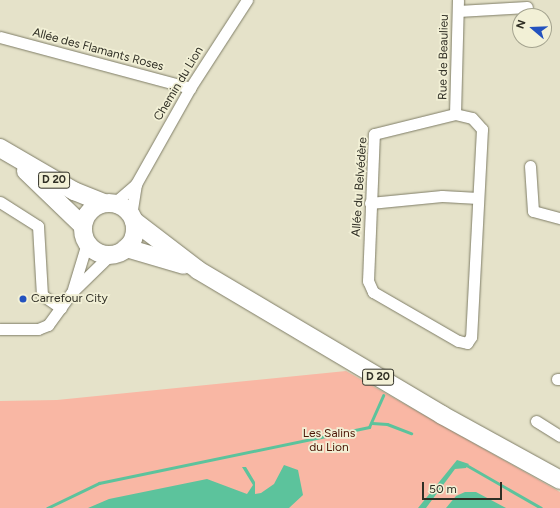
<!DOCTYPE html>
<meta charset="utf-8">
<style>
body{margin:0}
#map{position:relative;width:560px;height:508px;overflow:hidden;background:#e5e2c9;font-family:Figtree,sans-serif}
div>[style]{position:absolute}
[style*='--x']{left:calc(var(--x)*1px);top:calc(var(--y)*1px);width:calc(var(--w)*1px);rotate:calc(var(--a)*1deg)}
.green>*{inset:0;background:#f9b7a4}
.water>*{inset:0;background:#5cc39c}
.stream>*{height:3px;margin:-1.5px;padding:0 1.5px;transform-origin:1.5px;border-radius:1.5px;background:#5cc39c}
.roads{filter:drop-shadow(0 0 1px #7f7d66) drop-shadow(0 0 1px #7f7d66)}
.street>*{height:11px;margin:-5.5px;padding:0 5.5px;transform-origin:5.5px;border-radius:5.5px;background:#fff}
.primary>*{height:18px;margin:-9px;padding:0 9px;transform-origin:9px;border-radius:9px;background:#fff}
.primary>.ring{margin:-9px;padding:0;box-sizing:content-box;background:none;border:18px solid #fff;border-radius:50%}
.dots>*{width:11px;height:11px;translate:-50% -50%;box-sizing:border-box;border:2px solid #f2f0d6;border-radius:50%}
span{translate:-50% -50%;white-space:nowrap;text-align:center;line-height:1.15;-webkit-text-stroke:3.5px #f2f0d6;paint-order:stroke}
.shield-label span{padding:1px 3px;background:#f2f0d6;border:1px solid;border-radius:3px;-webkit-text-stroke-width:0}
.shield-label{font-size:11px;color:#302f25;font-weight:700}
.street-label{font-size:12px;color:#302f25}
.poi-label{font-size:12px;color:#302f25}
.left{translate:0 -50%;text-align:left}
.park-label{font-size:12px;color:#4c1706}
.north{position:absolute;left:512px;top:8px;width:40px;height:40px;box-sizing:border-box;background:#f2f0d6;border:1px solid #a4a38f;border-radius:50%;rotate:289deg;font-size:11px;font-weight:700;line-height:16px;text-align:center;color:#302f25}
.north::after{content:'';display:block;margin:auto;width:14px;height:18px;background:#2352bf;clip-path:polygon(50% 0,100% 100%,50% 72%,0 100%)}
.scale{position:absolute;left:422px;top:482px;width:80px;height:18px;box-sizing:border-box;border:2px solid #302f25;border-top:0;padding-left:5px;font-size:12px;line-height:14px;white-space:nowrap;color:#302f25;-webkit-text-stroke:3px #f2f0d6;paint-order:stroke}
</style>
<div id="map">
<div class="green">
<i style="clip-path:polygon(346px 371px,560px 492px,560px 508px,0 508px,0 401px,57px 400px)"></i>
</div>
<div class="water">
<i style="clip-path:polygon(457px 460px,469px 464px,466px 468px,455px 469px,426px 508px,418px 508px)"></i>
<i style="clip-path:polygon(284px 465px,298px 470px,303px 495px,289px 508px,88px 508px,109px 499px,207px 479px,247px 494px,253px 485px,242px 467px,246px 467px,255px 482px,255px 494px,261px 493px,274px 484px)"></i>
<i style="clip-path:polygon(465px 492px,476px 492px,506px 508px,446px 508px,456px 496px)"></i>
</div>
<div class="stream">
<i style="--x:372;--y:423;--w:15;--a:4"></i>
<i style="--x:387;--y:424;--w:26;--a:21"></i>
<i style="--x:468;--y:466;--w:84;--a:29.9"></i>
<i style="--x:47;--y:508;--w:58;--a:-25.7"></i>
<i style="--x:99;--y:483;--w:276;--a:-11.7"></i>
<i style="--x:369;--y:427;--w:35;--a:-66"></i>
</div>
<div class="roads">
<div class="street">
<i style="--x:458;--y:11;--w:69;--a:-3.3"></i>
<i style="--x:0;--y:37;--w:197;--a:15"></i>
<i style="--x:455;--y:114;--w:17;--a:13"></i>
<i style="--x:472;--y:118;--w:15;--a:48"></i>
<i style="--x:482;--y:129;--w:208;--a:93"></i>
<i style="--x:471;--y:337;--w:7;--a:124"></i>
<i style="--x:467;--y:343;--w:9;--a:-167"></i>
<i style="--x:458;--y:341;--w:98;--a:-150"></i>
<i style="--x:373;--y:292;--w:12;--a:-114"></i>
<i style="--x:368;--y:281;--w:147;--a:-87.7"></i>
<i style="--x:374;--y:134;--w:83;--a:-13.9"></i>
<i style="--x:455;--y:114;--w:114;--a:-88.5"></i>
<i style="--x:530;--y:166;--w:45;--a:86.2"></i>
<i style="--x:533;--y:211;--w:28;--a:15"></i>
<i style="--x:136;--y:184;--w:110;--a:-60.6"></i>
<i style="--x:190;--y:88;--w:105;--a:-57.1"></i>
<i style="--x:0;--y:202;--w:45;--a:32.3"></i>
<i style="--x:38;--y:226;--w:69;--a:86.7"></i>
<i style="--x:42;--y:295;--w:23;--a:34"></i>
<i style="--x:110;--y:203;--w:10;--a:-24"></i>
<i style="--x:119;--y:199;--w:23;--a:-41"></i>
<i style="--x:136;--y:184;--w:31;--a:99"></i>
<i style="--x:370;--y:203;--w:72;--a:-5.6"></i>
<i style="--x:442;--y:196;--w:36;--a:3"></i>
<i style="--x:73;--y:289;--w:48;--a:-73.1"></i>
<i style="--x:0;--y:329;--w:38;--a:0"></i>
<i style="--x:38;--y:329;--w:11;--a:-22"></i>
<i style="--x:48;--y:325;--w:41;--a:-54"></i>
<i style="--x:72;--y:292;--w:53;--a:-44.2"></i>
<i style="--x:557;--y:379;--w:3;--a:0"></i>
<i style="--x:536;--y:421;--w:28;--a:32"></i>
</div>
<div class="primary">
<i style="--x:0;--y:148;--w:86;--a:30.2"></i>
<i style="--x:74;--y:191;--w:31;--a:22"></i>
<i style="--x:26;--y:171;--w:79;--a:44"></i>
<i class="ring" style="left:83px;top:203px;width:34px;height:34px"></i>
<i style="--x:134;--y:221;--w:81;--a:37.4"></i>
<i style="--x:198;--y:270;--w:284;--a:30.7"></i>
<i style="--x:442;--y:415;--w:135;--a:28.8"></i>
<i style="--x:126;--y:248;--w:60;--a:16.3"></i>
</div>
</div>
<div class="dots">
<i style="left:23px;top:299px;background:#2352bf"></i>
</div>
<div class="shield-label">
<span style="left:54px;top:180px">D 20</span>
<span style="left:378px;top:377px">D 20</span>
</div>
<div class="street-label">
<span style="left:98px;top:50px;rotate:15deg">Allée des Flamants Roses</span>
<span style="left:444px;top:57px;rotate:-89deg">Rue de Beaulieu</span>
<span style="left:179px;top:84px;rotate:-59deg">Chemin du Lion</span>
<span style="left:360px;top:187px;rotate:-86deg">Allée du Belvédère</span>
</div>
<div class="poi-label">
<span class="left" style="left:31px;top:299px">Carrefour City</span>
</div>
<div class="park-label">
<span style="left:329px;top:441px">Les Salins<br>du Lion</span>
</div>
<div class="north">N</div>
<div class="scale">50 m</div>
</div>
